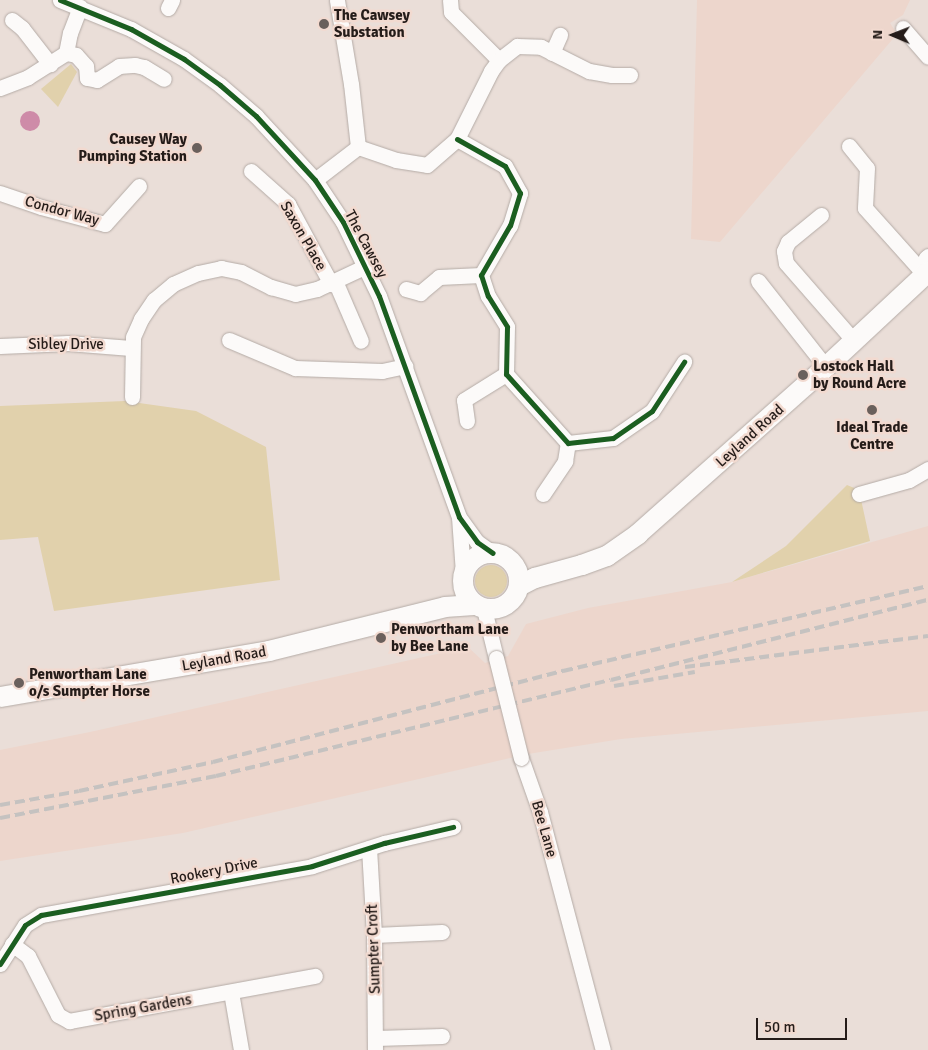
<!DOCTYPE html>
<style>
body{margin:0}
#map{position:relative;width:928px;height:1050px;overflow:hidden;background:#eaded8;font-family:Signika,sans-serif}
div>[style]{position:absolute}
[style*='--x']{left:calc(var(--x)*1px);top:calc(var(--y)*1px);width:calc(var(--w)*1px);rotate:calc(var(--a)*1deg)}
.built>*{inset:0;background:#edd6cc}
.green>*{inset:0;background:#e1d1ac}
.round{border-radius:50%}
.water>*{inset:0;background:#ce8ba8}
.roads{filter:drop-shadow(0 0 1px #b4aba6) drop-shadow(0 0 1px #b4aba6)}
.minor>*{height:15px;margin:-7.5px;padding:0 7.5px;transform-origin:7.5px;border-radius:7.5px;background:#fcfaf9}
.major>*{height:20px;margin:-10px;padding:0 10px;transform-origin:10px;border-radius:10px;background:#fcfaf9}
.major>.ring{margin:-10px;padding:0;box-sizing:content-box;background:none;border:20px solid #fcfaf9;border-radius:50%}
.rail>*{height:4px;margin-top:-2px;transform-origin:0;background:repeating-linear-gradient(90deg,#c5c2c0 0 10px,transparent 0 15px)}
.bridges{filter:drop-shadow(0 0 1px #b4aba6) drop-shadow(0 0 1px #b4aba6)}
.minor-bridge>*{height:15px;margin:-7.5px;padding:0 7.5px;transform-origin:7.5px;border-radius:7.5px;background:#fcfaf9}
.cycleway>*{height:5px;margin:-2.5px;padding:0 2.5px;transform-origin:2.5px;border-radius:2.5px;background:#1b5e20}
.dots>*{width:14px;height:14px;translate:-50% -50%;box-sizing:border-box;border:2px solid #f2dad0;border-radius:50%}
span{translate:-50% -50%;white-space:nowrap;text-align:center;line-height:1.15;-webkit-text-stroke:5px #f2dad0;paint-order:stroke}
.poi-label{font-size:15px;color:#251c19;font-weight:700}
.left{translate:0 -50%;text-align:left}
.right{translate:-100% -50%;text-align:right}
.street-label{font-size:15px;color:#251c19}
.north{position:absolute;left:868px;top:10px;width:50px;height:50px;-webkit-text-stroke:4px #f2dad0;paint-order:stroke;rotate:271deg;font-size:14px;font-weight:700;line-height:20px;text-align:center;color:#251c19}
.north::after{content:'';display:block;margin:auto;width:18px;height:22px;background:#251c19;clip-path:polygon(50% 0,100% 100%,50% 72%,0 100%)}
.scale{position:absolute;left:756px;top:1018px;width:91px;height:22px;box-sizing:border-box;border:2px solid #251c19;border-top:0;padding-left:6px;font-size:15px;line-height:18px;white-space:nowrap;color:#251c19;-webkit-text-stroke:4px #f2dad0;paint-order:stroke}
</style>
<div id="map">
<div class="built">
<i style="clip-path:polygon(697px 0,910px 0,903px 15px,890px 23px,897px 34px,720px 242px,691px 239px)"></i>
<i style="clip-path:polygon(928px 526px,928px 711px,621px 739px,528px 754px,183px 833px,0 861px,0 750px,90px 732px,468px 647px,485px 663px,508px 656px,526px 624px,588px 608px,732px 582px)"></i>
</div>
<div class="green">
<i style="clip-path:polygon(71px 64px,77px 72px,58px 107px,41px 89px)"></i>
<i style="clip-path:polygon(125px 401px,196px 411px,266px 447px,280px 580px,54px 611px,38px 537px,0 540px,0 406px)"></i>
<i style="clip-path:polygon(847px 485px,859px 490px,870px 541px,732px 582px,786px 546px)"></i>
<i class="round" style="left:475px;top:565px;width:32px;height:32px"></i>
</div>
<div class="water">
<i class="round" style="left:20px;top:111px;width:20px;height:20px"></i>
</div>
<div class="roads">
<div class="minor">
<i style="--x:60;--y:0;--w:77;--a:22.2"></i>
<i style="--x:131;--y:29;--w:61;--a:29.5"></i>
<i style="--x:184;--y:59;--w:44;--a:35.8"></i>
<i style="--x:220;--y:85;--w:48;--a:40.7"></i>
<i style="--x:256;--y:116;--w:87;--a:47.3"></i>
<i style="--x:315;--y:180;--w:50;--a:56.3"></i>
<i style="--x:343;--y:222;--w:82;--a:64.1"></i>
<i style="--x:379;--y:296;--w:235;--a:70.1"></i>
<i style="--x:459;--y:517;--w:56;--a:85.9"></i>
<i style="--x:450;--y:0;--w:12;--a:85"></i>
<i style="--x:451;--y:12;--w:68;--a:45"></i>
<i style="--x:168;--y:8;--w:9;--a:-63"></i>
<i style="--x:12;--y:20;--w:13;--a:39"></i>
<i style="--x:22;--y:28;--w:46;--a:52.1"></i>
<i style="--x:903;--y:28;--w:38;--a:49"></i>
<i style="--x:66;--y:53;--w:10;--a:11"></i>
<i style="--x:76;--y:55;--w:15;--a:48"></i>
<i style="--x:86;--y:66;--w:12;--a:85"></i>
<i style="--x:87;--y:78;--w:10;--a:11"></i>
<i style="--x:97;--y:80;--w:26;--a:-32"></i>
<i style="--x:119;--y:66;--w:16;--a:-4"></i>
<i style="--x:135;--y:65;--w:9;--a:13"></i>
<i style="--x:144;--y:67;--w:23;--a:31"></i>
<i style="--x:552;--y:53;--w:20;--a:-66"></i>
<i style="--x:0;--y:88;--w:30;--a:-21"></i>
<i style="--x:28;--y:77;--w:45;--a:-32.3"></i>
<i style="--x:66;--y:53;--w:20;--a:-79"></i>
<i style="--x:70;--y:33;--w:28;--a:-69"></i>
<i style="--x:457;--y:139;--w:55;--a:29.4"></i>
<i style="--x:505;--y:166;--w:31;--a:61"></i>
<i style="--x:520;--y:193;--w:34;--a:107"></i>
<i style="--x:510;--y:225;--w:58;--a:120.1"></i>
<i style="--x:481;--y:275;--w:22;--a:72"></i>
<i style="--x:488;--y:296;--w:36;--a:58"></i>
<i style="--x:507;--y:327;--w:47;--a:91.2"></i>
<i style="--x:506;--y:374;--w:93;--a:48.1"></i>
<i style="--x:568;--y:443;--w:45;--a:-6.3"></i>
<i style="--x:613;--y:438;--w:47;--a:-34.7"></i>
<i style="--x:652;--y:411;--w:59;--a:-56.9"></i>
<i style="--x:849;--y:146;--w:28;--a:51"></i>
<i style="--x:867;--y:168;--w:40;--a:92.9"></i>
<i style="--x:865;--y:208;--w:90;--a:48.2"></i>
<i style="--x:358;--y:147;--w:40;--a:18.9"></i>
<i style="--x:396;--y:160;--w:31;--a:9"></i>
<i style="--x:427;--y:165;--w:40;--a:-41"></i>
<i style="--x:457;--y:139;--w:76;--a:-63.4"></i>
<i style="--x:491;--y:71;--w:14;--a:-54"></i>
<i style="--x:499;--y:60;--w:23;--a:-38"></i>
<i style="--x:517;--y:46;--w:24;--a:2"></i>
<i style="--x:541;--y:47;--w:54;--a:26.6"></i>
<i style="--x:589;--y:71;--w:23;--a:10"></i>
<i style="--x:612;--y:75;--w:18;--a:0"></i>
<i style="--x:251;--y:171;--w:50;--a:41.7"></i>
<i style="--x:288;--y:204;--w:91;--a:61.7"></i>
<i style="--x:315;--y:180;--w:54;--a:-37.5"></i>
<i style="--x:358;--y:147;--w:63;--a:-96.3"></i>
<i style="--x:351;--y:84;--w:85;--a:-99.5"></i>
<i style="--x:0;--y:193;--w:43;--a:18.9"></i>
<i style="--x:41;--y:207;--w:66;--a:14.9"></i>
<i style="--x:105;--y:224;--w:51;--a:-48.2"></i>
<i style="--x:821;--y:215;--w:43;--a:140.7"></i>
<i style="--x:788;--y:242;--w:10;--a:114"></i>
<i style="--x:784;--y:251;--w:12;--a:81"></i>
<i style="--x:786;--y:263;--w:103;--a:48.9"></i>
<i style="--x:928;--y:256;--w:3;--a:135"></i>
<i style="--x:926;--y:258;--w:4;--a:56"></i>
<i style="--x:335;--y:281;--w:65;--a:66.6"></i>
<i style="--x:758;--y:281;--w:110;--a:51.7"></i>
<i style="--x:406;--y:289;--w:15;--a:16"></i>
<i style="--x:420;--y:293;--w:25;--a:-40"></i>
<i style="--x:439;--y:277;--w:42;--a:-2.7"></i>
<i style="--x:229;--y:340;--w:72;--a:23"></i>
<i style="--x:295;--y:368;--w:87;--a:2"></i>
<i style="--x:382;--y:371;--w:24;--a:-12"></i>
<i style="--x:0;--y:346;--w:68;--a:-2.5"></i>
<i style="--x:68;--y:343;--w:63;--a:4.5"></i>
<i style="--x:132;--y:397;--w:60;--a:-89"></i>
<i style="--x:133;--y:337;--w:20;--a:-66"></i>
<i style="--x:141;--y:319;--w:23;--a:-56"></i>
<i style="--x:154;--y:300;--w:25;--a:-40"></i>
<i style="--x:173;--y:284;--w:27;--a:-24"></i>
<i style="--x:198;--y:273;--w:24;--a:-12"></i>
<i style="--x:221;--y:268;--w:20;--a:11"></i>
<i style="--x:241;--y:272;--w:34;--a:27"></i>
<i style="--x:271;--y:287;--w:25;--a:16"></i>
<i style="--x:295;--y:294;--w:23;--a:-13"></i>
<i style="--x:317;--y:289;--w:54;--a:-25.1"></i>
<i style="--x:467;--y:421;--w:21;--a:-98"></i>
<i style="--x:464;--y:400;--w:49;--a:-31.8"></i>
<i style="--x:543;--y:494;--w:40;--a:-56"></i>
<i style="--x:565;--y:461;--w:18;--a:-81"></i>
<i style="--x:859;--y:494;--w:52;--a:-15.6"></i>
<i style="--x:909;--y:480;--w:22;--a:-30"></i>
<i style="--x:461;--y:520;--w:27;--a:54"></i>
<i style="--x:477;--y:542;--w:19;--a:35"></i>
<i style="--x:484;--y:609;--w:50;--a:76.2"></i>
<i style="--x:521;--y:758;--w:57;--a:70.6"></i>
<i style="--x:540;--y:812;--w:246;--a:75.2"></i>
<i style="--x:369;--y:848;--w:87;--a:86.7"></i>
<i style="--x:374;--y:935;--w:115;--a:89.5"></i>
<i style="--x:374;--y:935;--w:68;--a:-2.5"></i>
<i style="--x:12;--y:944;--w:20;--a:37"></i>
<i style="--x:28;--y:956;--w:66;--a:63"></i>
<i style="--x:58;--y:1015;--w:13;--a:29"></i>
<i style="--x:69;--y:1021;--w:250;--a:-10.4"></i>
<i style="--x:0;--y:964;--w:46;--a:-57.3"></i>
<i style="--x:25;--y:925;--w:19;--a:-32"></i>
<i style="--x:41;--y:915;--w:275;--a:-10.2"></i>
<i style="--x:312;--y:866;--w:76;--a:-17.7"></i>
<i style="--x:384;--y:843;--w:71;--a:-13.1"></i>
<i style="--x:231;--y:992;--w:59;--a:80.2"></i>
<i style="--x:376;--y:1038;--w:66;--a:-1.7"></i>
</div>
<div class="major">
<i class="ring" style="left:463px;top:553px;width:36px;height:36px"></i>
<i style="--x:519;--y:586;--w:18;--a:-27"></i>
<i style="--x:535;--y:578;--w:49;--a:-15.5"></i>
<i style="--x:582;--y:565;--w:27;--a:-20"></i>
<i style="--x:607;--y:556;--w:38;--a:-35"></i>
<i style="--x:638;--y:534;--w:251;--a:-41.6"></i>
<i style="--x:826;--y:367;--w:139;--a:-43"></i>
<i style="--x:0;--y:697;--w:273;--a:-9.7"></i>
<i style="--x:269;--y:651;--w:181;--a:-14"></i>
<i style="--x:445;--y:607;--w:29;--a:-4"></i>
</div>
</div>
<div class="rail">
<i style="--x:685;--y:667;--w:245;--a:-7.3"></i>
<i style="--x:614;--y:686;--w:82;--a:-9.8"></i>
<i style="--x:0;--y:805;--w:80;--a:-10"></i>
<i style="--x:79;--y:791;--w:137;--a:-12.2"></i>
<i style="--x:213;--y:762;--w:362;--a:-14.6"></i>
<i style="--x:563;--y:671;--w:375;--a:-13.1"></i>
<i style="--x:0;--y:818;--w:220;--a:-11"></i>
<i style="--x:216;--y:776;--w:406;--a:-13.7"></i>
<i style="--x:611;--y:680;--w:327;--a:-14.2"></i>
</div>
<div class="bridges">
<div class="minor-bridge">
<i style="--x:496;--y:658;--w:103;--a:76"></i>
</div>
</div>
<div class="cycleway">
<i style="--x:60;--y:0;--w:77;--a:22.2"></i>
<i style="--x:131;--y:29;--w:61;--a:29.5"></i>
<i style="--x:184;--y:59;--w:44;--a:35.8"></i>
<i style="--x:220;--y:85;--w:48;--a:40.7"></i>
<i style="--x:256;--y:116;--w:87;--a:47.3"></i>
<i style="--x:315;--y:180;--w:50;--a:56.3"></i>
<i style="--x:343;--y:222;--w:82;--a:64.1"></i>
<i style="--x:379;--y:296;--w:235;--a:70.1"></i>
<i style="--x:459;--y:517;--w:31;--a:54"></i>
<i style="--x:477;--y:542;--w:19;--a:35"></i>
<i style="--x:457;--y:139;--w:55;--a:29.4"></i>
<i style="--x:505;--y:166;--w:31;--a:61"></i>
<i style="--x:520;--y:193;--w:34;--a:107"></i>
<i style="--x:510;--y:225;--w:58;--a:120.1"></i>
<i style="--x:481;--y:275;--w:22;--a:72"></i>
<i style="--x:488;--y:296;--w:36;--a:58"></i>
<i style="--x:507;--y:327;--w:47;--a:91.2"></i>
<i style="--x:506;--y:374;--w:93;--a:48.1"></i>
<i style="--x:568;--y:443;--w:45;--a:-6.3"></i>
<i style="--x:613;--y:438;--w:47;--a:-34.7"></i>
<i style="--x:652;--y:411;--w:59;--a:-56.9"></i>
<i style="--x:0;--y:964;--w:46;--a:-57.3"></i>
<i style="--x:25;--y:925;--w:19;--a:-32"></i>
<i style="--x:41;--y:915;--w:275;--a:-10.2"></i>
<i style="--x:312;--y:866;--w:76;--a:-17.7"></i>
<i style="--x:384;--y:843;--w:71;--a:-13.1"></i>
</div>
<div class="dots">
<i style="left:324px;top:24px;background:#6a605c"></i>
<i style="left:197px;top:148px;background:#6a605c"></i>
<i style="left:803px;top:375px;background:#6a605c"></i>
<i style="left:872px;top:410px;background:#6a605c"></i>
<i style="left:381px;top:638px;background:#6a605c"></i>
<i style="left:19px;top:683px;background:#6a605c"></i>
</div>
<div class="poi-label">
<span class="left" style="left:334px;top:24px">The Cawsey<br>Substation</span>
<span class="right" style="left:187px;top:148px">Causey Way<br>Pumping Station</span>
<span class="left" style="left:813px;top:375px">Lostock Hall<br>by Round Acre</span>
<span style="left:872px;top:436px">Ideal Trade<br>Centre</span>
<span class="left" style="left:391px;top:638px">Penwortham Lane<br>by Bee Lane</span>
<span class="left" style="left:29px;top:683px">Penwortham Lane<br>o/s Sumpter Horse</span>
</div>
<div class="street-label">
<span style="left:62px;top:211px;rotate:15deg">Condor Way</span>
<span style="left:303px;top:236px;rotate:60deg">Saxon Place</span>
<span style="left:366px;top:244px;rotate:62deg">The Cawsey</span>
<span style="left:66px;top:345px">Sibley Drive</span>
<span style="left:750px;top:436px;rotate:-42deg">Leyland Road</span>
<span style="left:224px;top:659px;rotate:-10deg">Leyland Road</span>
<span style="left:544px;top:829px;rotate:74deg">Bee Lane</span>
<span style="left:214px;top:871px;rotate:-11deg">Rookery Drive</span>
<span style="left:374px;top:949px;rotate:-92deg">Sumpter Croft</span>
<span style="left:143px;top:1008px;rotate:-10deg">Spring Gardens</span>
</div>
<div class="north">N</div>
<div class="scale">50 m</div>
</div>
